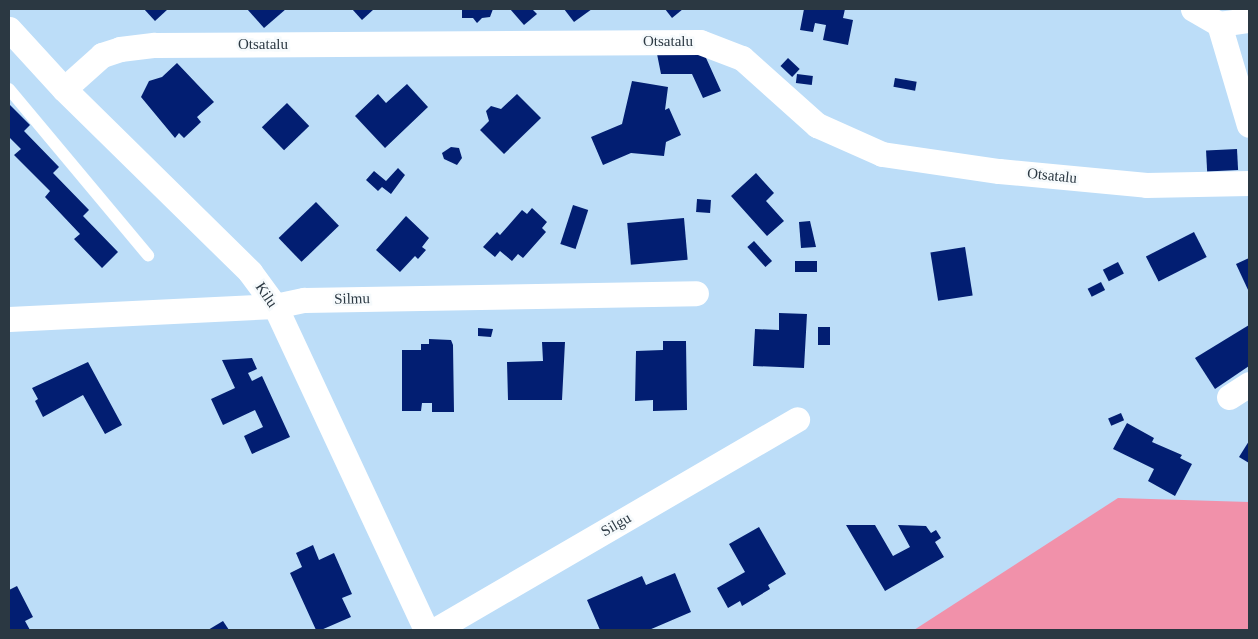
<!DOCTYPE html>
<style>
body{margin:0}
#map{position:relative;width:1258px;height:639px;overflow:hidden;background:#bcddf8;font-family:Georgia,serif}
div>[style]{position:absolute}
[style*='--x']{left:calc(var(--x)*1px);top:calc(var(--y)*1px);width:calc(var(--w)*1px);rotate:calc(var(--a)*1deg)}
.green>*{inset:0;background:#f191aa}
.building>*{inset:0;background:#021e72;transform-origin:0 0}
.lane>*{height:12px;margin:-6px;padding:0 6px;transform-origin:6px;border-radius:6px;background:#fff}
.street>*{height:25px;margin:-12.5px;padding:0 12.5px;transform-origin:12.5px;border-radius:12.5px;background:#fff}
span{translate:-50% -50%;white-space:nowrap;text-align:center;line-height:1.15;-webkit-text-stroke:5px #f6fafc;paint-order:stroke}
.street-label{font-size:15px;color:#2b3842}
.frame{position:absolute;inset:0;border:10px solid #2b3842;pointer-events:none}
</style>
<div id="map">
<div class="green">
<i style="clip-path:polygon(1118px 498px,1249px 502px,1249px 630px,914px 630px)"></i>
</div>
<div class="building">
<i style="clip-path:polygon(144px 9px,168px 9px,155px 21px)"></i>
<i style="clip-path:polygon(247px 9px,286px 9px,264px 28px)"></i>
<i style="clip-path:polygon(352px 9px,374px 9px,362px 20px)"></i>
<i style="clip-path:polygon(462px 9px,493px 9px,490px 17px,482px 18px,477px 23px,473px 18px,462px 18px)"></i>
<i style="clip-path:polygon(510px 9px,532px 9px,537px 14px,524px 25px)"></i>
<i style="clip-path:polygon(564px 9px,592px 9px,574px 22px)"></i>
<i style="clip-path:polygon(665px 9px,683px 9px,672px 18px)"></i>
<i style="clip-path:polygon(804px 9px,845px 9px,843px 18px,853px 20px,848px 45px,823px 40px,826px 25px,815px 23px,813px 32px,800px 30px)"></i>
<i style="clip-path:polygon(656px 49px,702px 49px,721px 91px,703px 98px,692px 74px,661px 74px)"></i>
<i style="left:788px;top:58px;width:16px;height:11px;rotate:43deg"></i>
<i style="clip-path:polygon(177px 63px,214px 102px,197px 117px,201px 122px,184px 138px,179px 133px,175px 138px,141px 97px,149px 81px,162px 77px)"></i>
<i style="left:797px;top:74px;width:16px;height:9px;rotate:7deg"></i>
<i style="left:895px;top:78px;width:22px;height:9px;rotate:10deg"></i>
<i style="clip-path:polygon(632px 81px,668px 87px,665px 110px,669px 108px,681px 135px,666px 142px,664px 156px,631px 153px,603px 165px,591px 137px,622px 124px)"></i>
<i style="clip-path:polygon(407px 84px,428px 107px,385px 148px,355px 116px,378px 94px,386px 103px)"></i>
<i style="clip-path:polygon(517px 94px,541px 118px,504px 154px,480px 130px,489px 121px,486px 111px,491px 106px,501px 109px)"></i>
<i style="left:287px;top:103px;width:32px;height:35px;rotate:46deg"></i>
<i style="clip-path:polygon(9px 104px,30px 125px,24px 131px,59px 167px,53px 173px,89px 210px,83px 216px,118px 252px,102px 268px,74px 239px,80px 234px,45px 197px,50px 191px,14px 155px,21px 149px,9px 137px)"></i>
<i style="clip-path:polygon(451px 147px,459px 148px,462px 158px,457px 165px,444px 159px,442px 153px)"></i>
<i style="left:1237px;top:149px;width:21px;height:31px;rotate:87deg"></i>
<i style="clip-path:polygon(398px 168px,405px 175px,391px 194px,382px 187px,378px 191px,366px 180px,374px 171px,386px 181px)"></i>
<i style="clip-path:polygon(756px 173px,774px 193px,766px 201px,784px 221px,767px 236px,731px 196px)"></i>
<i style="left:697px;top:199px;width:14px;height:13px;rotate:4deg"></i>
<i style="left:316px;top:202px;width:33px;height:52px;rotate:46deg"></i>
<i style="left:573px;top:205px;width:16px;height:41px;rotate:18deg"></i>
<i style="clip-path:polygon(532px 208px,547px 222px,542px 228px,546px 232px,523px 258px,518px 254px,512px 261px,500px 251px,495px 257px,483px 247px,497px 232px,500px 235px,522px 210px,527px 214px)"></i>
<i style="clip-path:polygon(406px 216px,429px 238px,422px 247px,426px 250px,418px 259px,415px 256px,400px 272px,376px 250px)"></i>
<i style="left:684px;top:218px;width:42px;height:57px;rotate:85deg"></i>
<i style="clip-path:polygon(810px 221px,816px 247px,801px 248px,799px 222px)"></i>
<i style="left:1194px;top:232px;width:28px;height:54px;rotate:63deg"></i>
<i style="left:754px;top:241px;width:27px;height:9px;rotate:48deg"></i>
<i style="left:965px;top:247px;width:49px;height:35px;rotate:81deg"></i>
<i style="clip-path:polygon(1249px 258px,1249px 292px,1236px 264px)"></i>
<i style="left:817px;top:261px;width:11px;height:22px;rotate:90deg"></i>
<i style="left:1118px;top:262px;width:13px;height:17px;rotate:63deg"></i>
<i style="left:1101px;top:282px;width:9px;height:15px;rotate:63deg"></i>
<i style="clip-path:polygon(779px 313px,807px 314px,804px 368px,753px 366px,755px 329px,779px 330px)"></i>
<i style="clip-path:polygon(1249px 325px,1249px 366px,1215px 389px,1195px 358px)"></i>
<i style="left:830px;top:327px;width:18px;height:12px;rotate:90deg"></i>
<i style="clip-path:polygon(478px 328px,493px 329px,491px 337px,478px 336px)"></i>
<i style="clip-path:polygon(429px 339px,451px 340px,453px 345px,454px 412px,432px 412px,432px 403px,422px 403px,421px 411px,402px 411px,402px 350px,421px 350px,421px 344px,429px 344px)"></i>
<i style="clip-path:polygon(663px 341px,686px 341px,687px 410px,653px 411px,653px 400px,635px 401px,636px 351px,663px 350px)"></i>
<i style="clip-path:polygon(542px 342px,565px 342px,562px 400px,508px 400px,507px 362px,543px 361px)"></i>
<i style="clip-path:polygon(252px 358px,257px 369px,248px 373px,252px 381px,262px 376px,290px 437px,252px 454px,244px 436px,263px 427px,255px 410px,223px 425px,211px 399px,235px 388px,222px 360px)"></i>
<i style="clip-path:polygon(88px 362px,122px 425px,105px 434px,83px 395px,43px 417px,35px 401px,38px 399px,32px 388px)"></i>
<i style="left:1121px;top:413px;width:8px;height:14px;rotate:67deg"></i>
<i style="clip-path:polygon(1127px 423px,1154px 438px,1152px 442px,1182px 455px,1180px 458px,1192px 464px,1175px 496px,1148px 481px,1154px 469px,1113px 449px)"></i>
<i style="clip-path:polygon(1249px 441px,1249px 463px,1239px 457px)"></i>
<i style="clip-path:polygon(846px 525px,875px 525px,893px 556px,910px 547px,898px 525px,926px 526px,931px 533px,936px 530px,941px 538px,935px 542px,944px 557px,885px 591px)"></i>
<i style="clip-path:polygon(759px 527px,786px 574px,768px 585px,770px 589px,742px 606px,740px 601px,728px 608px,717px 588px,745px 572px,729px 544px)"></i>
<i style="clip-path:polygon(313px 545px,319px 560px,334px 553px,352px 594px,342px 598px,351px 617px,321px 630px,316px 630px,290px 573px,302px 567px,296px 553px)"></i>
<i style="clip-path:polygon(675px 573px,691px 612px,649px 630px,600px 630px,587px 600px,642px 576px,646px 585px)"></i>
<i style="clip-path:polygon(17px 586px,33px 617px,25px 621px,30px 630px,9px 630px,9px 590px)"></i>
<i style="clip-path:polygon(223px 621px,229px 630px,208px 630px)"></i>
</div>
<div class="lane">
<i style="--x:9;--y:89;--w:217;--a:50.1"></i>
</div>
<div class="street">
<i style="--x:1193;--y:9;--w:30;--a:30"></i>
<i style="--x:1219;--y:24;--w:105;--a:73.5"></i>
<i style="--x:1219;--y:24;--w:30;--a:-8"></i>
<i style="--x:9;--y:29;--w:81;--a:47.5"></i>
<i style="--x:64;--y:89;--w:261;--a:44.5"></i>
<i style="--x:250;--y:272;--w:42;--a:53.7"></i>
<i style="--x:275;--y:306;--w:357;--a:65"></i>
<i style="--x:64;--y:89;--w:51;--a:-41.8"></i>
<i style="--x:102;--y:55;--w:19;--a:-18"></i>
<i style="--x:120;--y:49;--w:35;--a:-7"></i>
<i style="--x:155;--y:45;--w:545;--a:-0.32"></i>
<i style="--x:700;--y:42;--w:45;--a:20.9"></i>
<i style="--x:742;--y:58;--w:101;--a:41.8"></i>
<i style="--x:817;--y:125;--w:71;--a:24"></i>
<i style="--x:882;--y:154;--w:118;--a:8.3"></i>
<i style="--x:999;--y:171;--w:148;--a:5.4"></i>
<i style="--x:1146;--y:185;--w:103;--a:-1.1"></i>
<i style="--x:9;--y:319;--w:266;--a:-2.8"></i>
<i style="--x:275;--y:306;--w:30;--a:-12"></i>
<i style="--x:304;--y:300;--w:392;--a:-1"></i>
<i style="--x:1229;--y:397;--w:24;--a:-33"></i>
<i style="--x:435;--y:630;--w:419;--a:-30.2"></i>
</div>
<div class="street-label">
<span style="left:668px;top:42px">Otsatalu</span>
<span style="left:263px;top:45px">Otsatalu</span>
<span style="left:1052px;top:176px;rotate:6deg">Otsatalu</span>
<span style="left:266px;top:295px;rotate:56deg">Kilu</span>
<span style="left:352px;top:299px;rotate:-1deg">Silmu</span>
<span style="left:616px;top:525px;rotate:-30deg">Silgu</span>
</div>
<div class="frame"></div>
</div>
